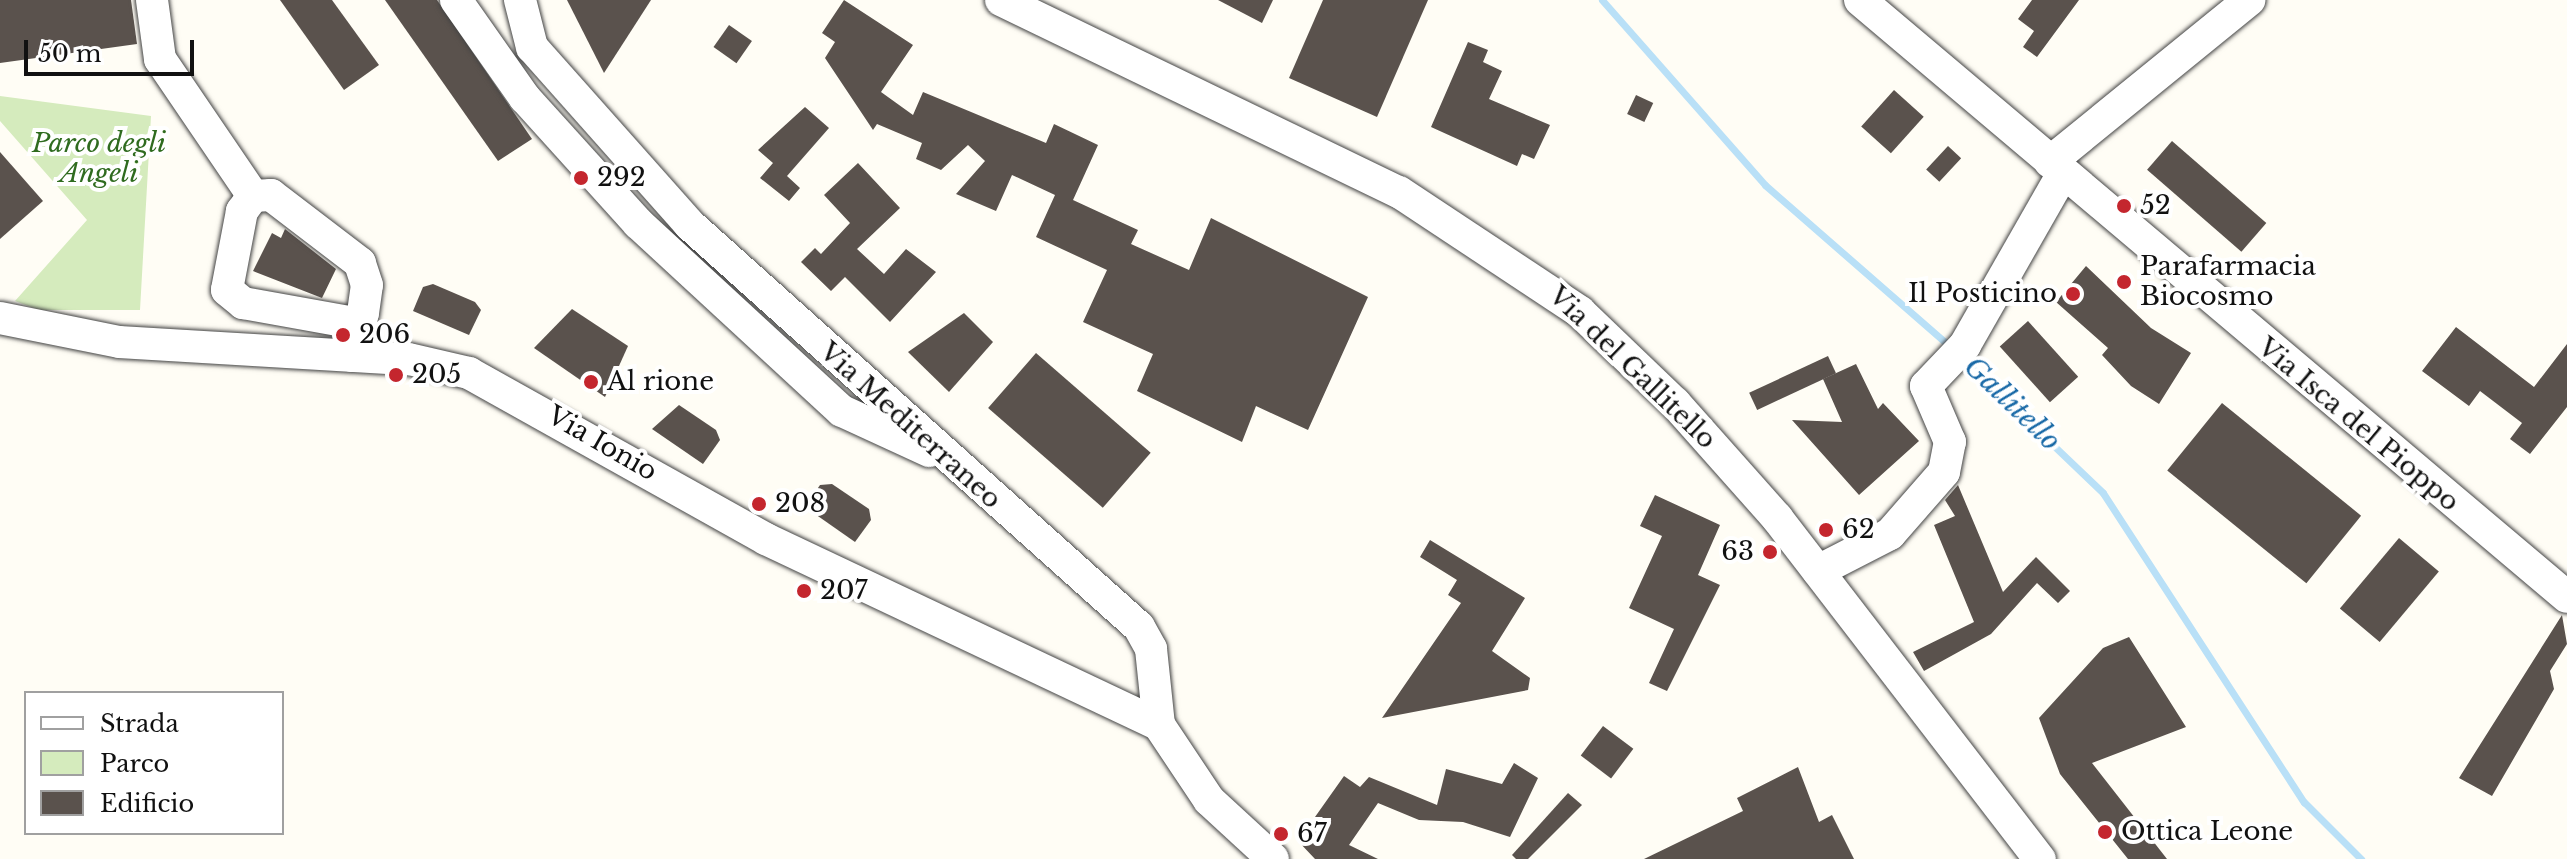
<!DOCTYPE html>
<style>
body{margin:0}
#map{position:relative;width:2567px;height:859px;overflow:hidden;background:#fffdf5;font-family:"Libre Baskerville",serif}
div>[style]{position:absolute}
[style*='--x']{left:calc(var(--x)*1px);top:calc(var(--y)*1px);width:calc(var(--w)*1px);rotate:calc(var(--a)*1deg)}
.green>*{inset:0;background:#d5ebbd}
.stream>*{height:7px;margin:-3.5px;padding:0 3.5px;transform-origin:3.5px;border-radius:3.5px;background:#b9e0f7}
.building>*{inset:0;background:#5a524d;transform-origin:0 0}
.roads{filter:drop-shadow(0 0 2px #444) drop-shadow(0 0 2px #444)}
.minor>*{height:32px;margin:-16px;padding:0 16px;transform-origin:16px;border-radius:16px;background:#fff}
.dots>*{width:22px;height:22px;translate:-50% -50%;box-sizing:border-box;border:4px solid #fff;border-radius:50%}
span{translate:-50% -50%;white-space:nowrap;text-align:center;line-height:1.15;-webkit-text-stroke:8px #fff;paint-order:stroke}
.park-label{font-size:26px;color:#2f6b1f;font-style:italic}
.poi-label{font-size:26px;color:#111}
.left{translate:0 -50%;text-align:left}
.right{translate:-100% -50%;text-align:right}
.street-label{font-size:26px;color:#111}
.water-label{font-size:28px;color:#1768a6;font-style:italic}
.legend{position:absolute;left:24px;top:691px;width:260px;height:144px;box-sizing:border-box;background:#fff;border:2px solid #a0a0a0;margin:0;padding:10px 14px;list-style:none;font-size:24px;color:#111}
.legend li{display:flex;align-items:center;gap:16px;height:40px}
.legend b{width:40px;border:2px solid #a0a0a0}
.scale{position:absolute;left:24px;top:40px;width:170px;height:36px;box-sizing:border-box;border:4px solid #111;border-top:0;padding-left:10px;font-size:24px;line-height:28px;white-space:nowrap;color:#111;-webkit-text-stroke:6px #fff;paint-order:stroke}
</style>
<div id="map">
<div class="green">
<i style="clip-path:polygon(0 96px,151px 116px,140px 310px,39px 310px,15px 301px,87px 220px,0 121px)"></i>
</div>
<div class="stream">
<i style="--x:1602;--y:0;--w:247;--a:48.6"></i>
<i style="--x:1765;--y:185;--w:248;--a:41.1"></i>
<i style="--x:1964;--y:360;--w:192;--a:43.7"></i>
<i style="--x:2103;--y:493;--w:369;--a:57"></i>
<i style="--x:2304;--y:802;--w:81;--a:45"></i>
</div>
<div class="building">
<i style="clip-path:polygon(0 0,131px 0,137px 44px,0 63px)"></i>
<i style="clip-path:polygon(280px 0,332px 0,379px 65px,344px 90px)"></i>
<i style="clip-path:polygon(385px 0,437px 0,532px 139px,498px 161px)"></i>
<i style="clip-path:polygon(567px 0,651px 0,604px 73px)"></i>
<i style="clip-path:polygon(844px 0,913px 45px,881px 92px,913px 115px,923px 92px,1046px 143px,1054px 124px,1098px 145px,1073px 200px,1138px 230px,1131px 244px,1189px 270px,1211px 218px,1368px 297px,1308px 430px,1256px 406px,1242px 442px,1137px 391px,1153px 354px,1083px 322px,1107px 270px,1036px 237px,1055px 195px,1012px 175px,996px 211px,956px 194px,985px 161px,968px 145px,941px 170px,916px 159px,922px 143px,877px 124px,873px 130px,825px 58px,835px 42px,822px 33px)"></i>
<i style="clip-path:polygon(1218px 0,1273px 0,1262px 23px)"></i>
<i style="clip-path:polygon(1323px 0,1428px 0,1377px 117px,1289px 78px)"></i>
<i style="clip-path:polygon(2032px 0,2079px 0,2037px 57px,2023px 47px,2034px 31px,2018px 19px)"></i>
<i style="left:729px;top:25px;width:28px;height:27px;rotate:35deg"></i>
<i style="clip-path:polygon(1468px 42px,1488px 50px,1483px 62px,1502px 71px,1489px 99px,1550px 125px,1534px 159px,1522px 154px,1517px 166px,1431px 127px)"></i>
<i style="left:1894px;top:90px;width:40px;height:49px;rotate:42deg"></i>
<i style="left:1636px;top:95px;width:19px;height:21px;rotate:25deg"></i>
<i style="clip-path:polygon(805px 107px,829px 128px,787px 176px,800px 188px,789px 201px,760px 178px,773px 163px,758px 150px)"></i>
<i style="left:2172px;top:141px;width:125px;height:38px;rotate:41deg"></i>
<i style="left:1948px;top:146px;width:18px;height:32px;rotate:43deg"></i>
<i style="clip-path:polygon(0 152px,43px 201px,0 239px)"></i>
<i style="clip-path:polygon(858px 163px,900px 208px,857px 249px,884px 274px,906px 249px,936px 272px,890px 322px,845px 277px,831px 291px,801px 262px,815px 248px,821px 254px,850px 223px,824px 195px)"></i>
<i style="clip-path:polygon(285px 229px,336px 269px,322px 298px,253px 271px,272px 233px,281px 238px)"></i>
<i style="clip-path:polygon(2086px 266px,2151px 328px,2191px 353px,2159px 404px,2131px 386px,2102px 355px,2108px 348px,2056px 302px)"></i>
<i style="clip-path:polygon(433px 284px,475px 302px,481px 310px,469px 335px,413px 311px,423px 287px)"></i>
<i style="clip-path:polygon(572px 309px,628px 346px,605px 397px,534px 348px)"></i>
<i style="clip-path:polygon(964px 313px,993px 342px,949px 392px,908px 352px)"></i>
<i style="left:2028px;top:321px;width:75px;height:38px;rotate:48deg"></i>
<i style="clip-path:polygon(2456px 327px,2534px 387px,2567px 344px,2567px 407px,2530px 454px,2510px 439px,2522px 423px,2480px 391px,2469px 406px,2422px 371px)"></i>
<i style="left:1036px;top:353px;width:152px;height:73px;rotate:41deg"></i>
<i style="left:1828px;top:356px;width:19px;height:87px;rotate:65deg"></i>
<i style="clip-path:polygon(1856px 364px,1878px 409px,1883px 403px,1919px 441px,1859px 495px,1792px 420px,1842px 422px,1823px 379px)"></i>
<i style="left:2222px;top:403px;width:179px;height:87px;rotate:39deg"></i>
<i style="clip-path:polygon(679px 405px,716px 430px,720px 440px,703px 464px,652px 429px)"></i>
<i style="clip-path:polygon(832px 484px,869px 509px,871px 520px,855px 542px,805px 507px,820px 485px)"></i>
<i style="clip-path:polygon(1958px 485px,2003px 592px,2036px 557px,2070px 591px,2058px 603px,2037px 583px,1991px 634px,1924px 671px,1913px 652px,1974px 622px,1934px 525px,1955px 516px,1945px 500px)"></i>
<i style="clip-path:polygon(1655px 495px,1720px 525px,1698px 575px,1720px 585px,1667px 691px,1649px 683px,1674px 629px,1629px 608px,1662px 536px,1640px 526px)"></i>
<i style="left:2399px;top:538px;width:52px;height:92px;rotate:40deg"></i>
<i style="clip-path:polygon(1430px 540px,1525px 598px,1492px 651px,1530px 678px,1528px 690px,1382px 718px,1461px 603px,1448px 595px,1457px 580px,1420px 557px)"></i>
<i style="clip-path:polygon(2562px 615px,2567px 644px,2550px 671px,2554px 689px,2492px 796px,2459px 778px)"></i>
<i style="clip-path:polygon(2129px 637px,2186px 727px,2092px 763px,2167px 859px,2128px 859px,2060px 774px,2039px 718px,2103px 648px)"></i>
<i style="left:1603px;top:726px;width:38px;height:37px;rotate:37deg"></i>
<i style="clip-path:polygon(1514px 763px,1538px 778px,1510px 837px,1463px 822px,1419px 820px,1378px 803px,1349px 845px,1378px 859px,1315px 859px,1298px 841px,1344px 776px,1360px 787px,1369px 777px,1437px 805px,1446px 769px,1502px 784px)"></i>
<i style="clip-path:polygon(1798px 767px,1819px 822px,1832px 815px,1854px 859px,1644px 859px,1743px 811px,1737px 798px)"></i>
<i style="clip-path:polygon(1568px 793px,1582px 805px,1528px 859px,1516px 859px,1512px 855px)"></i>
</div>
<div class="roads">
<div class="minor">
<i style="--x:152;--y:0;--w:60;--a:82.3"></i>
<i style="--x:160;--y:59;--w:166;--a:55.8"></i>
<i style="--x:456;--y:0;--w:120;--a:54.9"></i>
<i style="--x:525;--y:98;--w:169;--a:47.9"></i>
<i style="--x:638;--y:223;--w:277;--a:42.7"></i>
<i style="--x:842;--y:411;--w:96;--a:24.7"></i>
<i style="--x:520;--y:0;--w:49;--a:75.7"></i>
<i style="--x:532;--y:47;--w:237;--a:48.4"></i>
<i style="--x:689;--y:224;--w:604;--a:41.85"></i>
<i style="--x:1139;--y:627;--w:25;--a:61"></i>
<i style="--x:1151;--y:649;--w:76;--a:84"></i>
<i style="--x:1159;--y:725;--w:90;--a:56.3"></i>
<i style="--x:1209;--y:800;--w:87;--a:42.7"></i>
<i style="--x:1001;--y:0;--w:442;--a:25.8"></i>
<i style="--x:1399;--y:192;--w:217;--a:33.5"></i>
<i style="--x:1580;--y:312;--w:132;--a:43.8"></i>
<i style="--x:1675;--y:403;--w:154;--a:48.4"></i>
<i style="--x:1777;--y:518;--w:431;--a:52.4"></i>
<i style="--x:1860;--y:0;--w:925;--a:40.18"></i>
<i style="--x:2050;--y:162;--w:257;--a:-39.1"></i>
<i style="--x:0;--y:318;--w:121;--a:11.4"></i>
<i style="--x:119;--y:342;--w:290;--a:3.4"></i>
<i style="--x:409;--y:359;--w:62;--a:13.1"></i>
<i style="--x:469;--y:373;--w:340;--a:29.2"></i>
<i style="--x:766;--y:539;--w:435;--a:25.3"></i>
<i style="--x:352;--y:356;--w:44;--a:-75.7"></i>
<i style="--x:363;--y:313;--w:28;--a:-82"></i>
<i style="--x:367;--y:285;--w:23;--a:-108"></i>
<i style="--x:360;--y:263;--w:112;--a:-142.6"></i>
<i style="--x:271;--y:195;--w:18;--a:177"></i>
<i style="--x:253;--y:196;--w:19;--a:126"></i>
<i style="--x:242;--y:211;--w:80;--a:100.8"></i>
<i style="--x:227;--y:290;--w:21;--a:39"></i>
<i style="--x:243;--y:303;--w:119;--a:10.2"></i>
<i style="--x:1818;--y:571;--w:81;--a:-27.2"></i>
<i style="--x:1890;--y:534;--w:82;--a:-48.9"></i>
<i style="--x:1944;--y:472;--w:31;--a:-79"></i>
<i style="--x:1950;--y:442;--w:61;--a:-113.2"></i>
<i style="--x:1926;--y:386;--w:57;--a:-46.4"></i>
<i style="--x:1965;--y:345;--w:198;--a:-60.3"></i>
</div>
</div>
<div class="dots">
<i style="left:581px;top:178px;background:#c4262e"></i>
<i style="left:2124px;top:206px;background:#c4262e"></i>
<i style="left:2124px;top:282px;background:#c4262e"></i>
<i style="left:2073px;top:294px;background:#c4262e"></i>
<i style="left:343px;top:335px;background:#c4262e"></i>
<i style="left:396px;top:375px;background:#c4262e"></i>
<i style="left:591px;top:382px;background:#c4262e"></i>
<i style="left:759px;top:504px;background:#c4262e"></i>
<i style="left:1826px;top:530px;background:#c4262e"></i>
<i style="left:1770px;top:552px;background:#c4262e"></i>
<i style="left:804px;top:591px;background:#c4262e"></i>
<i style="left:2105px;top:832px;background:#c4262e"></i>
<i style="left:1281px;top:834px;background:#c4262e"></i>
</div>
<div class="park-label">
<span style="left:99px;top:159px">Parco degli<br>Angeli</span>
</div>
<div class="poi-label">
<span class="left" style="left:597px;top:178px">292</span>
<span class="left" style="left:2140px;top:206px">52</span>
<span class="left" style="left:2140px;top:282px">Parafarmacia<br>Biocosmo</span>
<span class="right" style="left:2057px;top:294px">Il Posticino</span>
<span class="left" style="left:359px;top:335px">206</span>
<span class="left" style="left:412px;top:375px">205</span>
<span class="left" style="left:607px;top:382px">Al rione</span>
<span class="left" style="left:775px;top:504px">208</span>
<span class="left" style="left:1842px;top:530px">62</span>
<span class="right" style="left:1754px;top:552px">63</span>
<span class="left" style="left:820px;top:591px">207</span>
<span class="left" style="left:2121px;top:832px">Ottica Leone</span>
<span class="left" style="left:1297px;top:834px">67</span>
</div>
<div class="street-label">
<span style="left:1632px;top:368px;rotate:44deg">Via del Gallitello</span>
<span style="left:2358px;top:425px;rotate:40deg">Via Isca del Pioppo</span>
<span style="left:910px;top:426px;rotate:42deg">Via Mediterraneo</span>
<span style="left:602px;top:444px;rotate:30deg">Via Ionio</span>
</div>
<div class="water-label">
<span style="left:2012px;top:404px;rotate:44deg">Gallitello</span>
</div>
<ul class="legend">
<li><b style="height:10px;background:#fff"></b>Strada</li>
<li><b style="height:22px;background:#d5ebbd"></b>Parco</li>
<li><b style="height:22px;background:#5a524d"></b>Edificio</li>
</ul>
<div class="scale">50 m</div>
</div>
